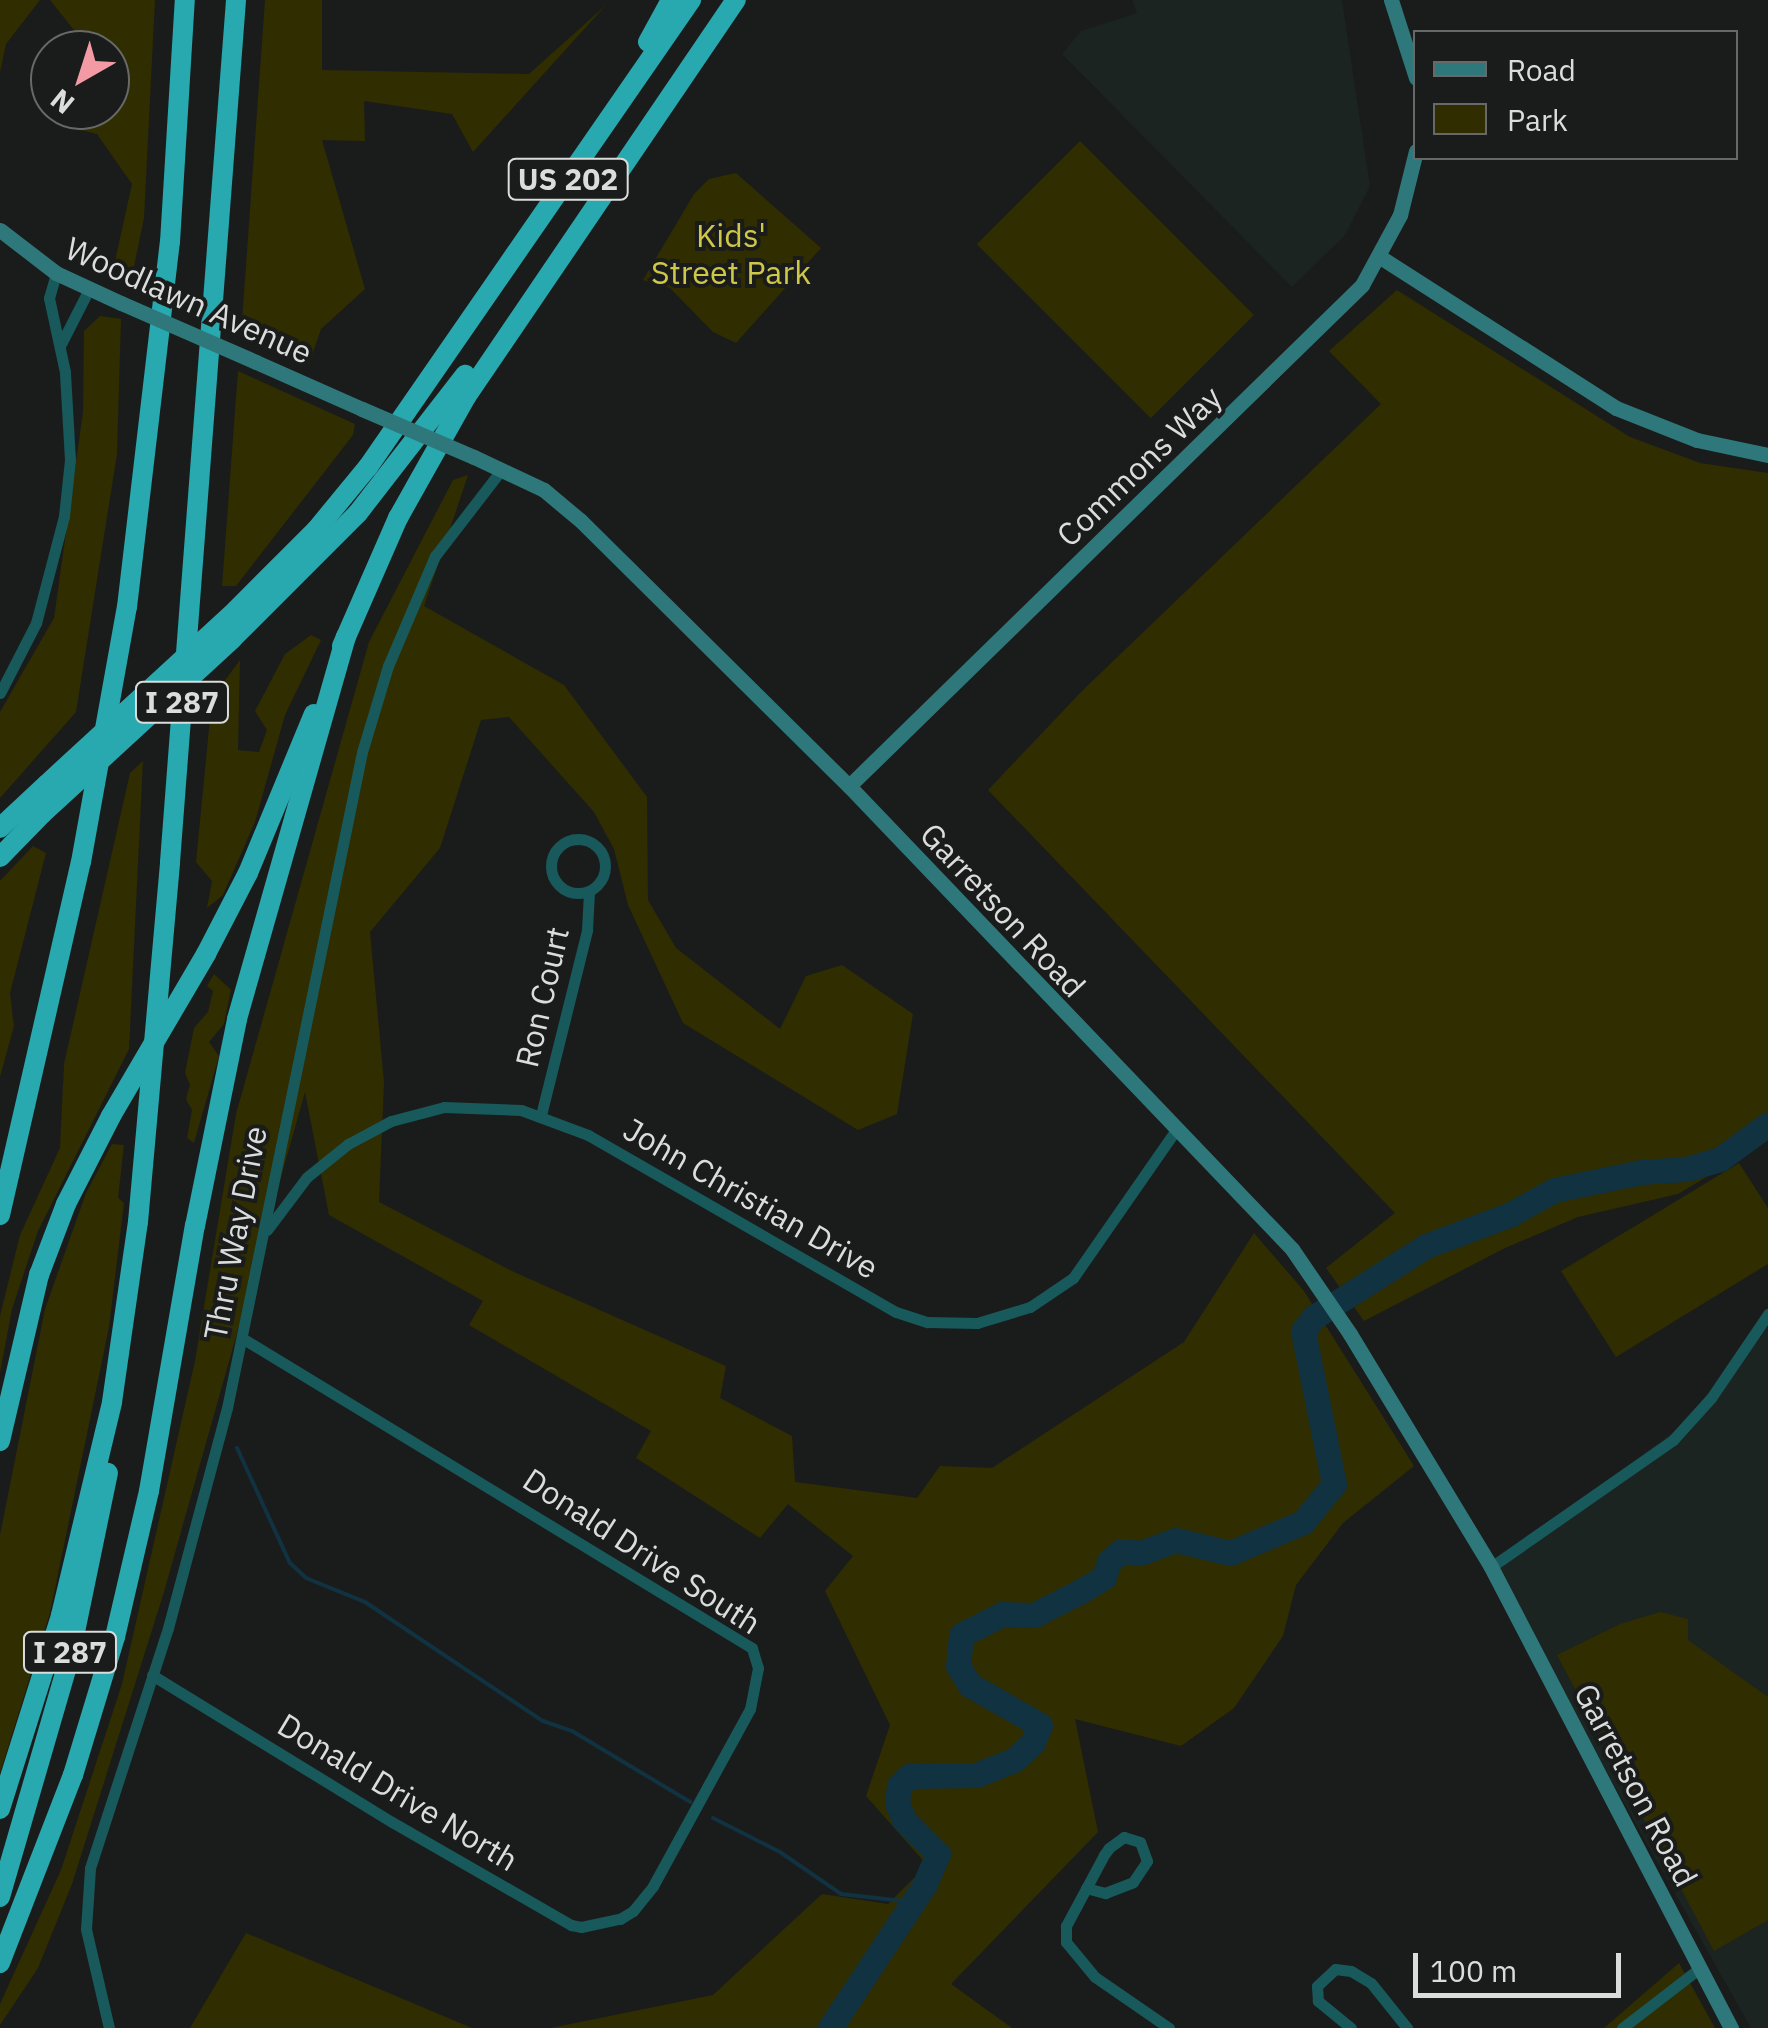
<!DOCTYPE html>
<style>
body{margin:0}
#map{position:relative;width:1768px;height:2028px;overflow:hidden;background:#1a1c1b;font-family:"IBM Plex Sans",sans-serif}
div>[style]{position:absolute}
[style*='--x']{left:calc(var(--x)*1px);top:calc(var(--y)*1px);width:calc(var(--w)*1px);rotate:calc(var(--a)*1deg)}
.built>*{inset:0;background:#1b2420}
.green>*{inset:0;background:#302d00;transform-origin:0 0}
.stream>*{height:4px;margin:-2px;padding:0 2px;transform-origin:2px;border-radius:2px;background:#113241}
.river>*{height:25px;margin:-12.5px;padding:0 12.5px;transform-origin:12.5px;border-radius:12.5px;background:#113241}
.street>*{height:11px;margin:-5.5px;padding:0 5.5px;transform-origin:5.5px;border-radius:5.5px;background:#18595c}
.street>.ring{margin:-5.5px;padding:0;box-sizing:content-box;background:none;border:11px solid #18595c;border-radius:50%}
.secondary>*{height:15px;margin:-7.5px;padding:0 7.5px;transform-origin:7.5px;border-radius:7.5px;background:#2e787b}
.highway>*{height:20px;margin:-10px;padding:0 10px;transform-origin:10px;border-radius:10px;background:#28a8af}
.secondary-bridge>*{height:15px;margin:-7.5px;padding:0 7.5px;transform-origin:7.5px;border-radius:7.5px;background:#2e787b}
.highway-bridge>*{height:20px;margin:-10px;padding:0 10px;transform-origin:10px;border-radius:10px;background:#28a8af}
span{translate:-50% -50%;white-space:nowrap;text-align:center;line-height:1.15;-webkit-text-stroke:8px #1a1c1b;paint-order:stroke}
.shield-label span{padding:2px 8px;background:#1a1c1b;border:2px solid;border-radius:8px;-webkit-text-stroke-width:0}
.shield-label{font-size:30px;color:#dbdddc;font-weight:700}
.park-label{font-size:32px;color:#cfc747}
.street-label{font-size:32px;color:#dbdddc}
.legend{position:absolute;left:1413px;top:30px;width:325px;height:130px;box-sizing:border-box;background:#1a1c1b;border:2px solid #676968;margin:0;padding:12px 18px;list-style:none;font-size:30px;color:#dbdddc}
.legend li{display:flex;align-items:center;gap:20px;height:50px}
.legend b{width:50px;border:2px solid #676968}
.north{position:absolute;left:30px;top:30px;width:100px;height:100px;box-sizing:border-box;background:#1a1c1b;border:2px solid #676968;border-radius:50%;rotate:219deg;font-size:28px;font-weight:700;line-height:40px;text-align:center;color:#dbdddc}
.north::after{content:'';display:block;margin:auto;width:35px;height:45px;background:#f49aa5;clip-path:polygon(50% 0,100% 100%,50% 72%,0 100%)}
.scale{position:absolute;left:1413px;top:1953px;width:208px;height:45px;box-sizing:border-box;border:5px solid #dbdddc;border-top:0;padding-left:12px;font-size:30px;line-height:35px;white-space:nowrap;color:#dbdddc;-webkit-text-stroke:8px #1a1c1b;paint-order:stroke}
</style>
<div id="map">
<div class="built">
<i style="clip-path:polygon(1132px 0,1342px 0,1370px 186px,1345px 235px,1292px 287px,1062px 54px,1081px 31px,1137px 13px)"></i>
<i style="clip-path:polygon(1768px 1327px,1768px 2028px,1751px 2028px,1491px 1567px,1700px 1412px)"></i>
</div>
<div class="green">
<i style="clip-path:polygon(0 0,40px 0,6px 44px,0 72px)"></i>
<i style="clip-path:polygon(50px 0,155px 0,144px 218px,133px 271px,115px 261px,132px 184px,97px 134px,69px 127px,72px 110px,110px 110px,110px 50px,81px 50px,82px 40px)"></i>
<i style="clip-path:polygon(265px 0,322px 0,322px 70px,529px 74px,606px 5px,473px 152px,452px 114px,364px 101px,365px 141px,322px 140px,365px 289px,321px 329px,309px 364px,241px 335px)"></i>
<i style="left:1080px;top:141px;width:246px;height:146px;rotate:45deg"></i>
<i style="clip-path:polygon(736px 173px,821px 248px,736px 343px,713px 332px,670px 288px,643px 280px,694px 194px,709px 179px)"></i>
<i style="clip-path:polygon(1397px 290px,1630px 437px,1700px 463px,1768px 473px,1768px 1140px,1678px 1194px,1578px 1217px,1505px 1248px,1364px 1321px,1326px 1268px,1395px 1213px,988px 790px,1082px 691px,1381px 404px,1329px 351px)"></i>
<i style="clip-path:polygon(100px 316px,121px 319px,117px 454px,76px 712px,0 798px,0 712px,54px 618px,83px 412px,84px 331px)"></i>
<i style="clip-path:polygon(238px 371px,355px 424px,353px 435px,236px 586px,222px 586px)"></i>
<i style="clip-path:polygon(468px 475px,424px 606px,564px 685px,647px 797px,648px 900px,676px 948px,780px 1029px,806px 976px,842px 965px,913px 1014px,897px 1114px,858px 1130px,683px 1023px,628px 905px,614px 849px,594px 812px,509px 717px,481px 720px,440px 848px,370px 932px,384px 1082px,379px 1202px,514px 1272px,726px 1366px,720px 1398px,792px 1436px,795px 1482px,917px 1498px,940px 1466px,992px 1468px,1184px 1342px,1254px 1233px,1304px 1291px,1414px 1466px,1343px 1523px,1296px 1585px,1283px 1636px,1234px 1708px,1181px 1746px,1075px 1719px,1098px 1832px,951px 1984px,1012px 2028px,551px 2028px,713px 1995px,822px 1894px,888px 1904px,927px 1865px,866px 1796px,890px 1725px,825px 1591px,853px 1556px,788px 1504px,760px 1538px,636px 1458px,651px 1431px,469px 1325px,483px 1301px,329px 1215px,305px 1092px,164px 1592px,72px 1884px,38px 1968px,0 2025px,0 2004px,61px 1870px,122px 1684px,195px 1361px,236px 1114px,369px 642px,453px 480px)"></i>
<i style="clip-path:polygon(311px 635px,321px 640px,285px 715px,255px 822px,223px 895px,207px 908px,212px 881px,196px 862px,212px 698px,240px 660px,238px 750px,259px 752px,267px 730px,255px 711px,285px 654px)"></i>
<i style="clip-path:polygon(143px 761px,129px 1049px,38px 1231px,12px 1309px,0 1373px,0 1316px,20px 1235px,60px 1148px,64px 1064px,130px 773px)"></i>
<i style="clip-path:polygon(33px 846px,46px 853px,10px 993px,14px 1026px,0 1077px,0 881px)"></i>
<i style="clip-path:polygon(214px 974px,231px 990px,224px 1024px,209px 1042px,219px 1056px,194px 1143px,187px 1138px,192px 1110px,186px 1099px,190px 1085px,185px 1073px,194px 1028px,208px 1012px,213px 991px,207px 986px)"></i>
<i style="clip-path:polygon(112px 1144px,124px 1145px,118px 1198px,124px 1203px,109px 1327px,50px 1613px,0 1773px,0 1535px,45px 1309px,86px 1193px)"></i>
<i style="clip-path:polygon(1739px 1163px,1768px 1208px,1768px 1264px,1616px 1357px,1561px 1271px)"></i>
<i style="clip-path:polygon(1660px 1612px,1688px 1619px,1688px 1640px,1768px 1697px,1768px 1920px,1714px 1951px,1557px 1655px,1620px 1624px)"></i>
<i style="clip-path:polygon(246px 1933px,472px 2028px,190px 2028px)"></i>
<i style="clip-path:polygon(1679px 1963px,1715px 2028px,1604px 2028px)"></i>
</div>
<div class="stream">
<i style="--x:237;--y:1448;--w:127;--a:65.3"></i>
<i style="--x:290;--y:1563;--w:22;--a:43"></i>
<i style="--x:306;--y:1578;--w:64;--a:22.1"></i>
<i style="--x:365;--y:1602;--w:214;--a:33.8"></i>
<i style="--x:543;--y:1721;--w:31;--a:19"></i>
<i style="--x:572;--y:1731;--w:138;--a:31"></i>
<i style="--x:713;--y:1818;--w:75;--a:26.9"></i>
<i style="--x:780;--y:1852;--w:74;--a:34.5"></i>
<i style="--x:841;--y:1894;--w:71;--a:6.4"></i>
</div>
<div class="river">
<i style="--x:830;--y:2028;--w:173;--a:-56.6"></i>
<i style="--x:925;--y:1884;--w:33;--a:-67"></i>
<i style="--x:938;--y:1854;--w:48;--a:-135"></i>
<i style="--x:904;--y:1820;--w:18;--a:-112"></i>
<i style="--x:897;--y:1803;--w:17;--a:-83"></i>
<i style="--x:899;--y:1786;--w:14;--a:-45"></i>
<i style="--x:909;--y:1776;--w:67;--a:-0.9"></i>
<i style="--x:976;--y:1775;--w:41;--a:-21.5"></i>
<i style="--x:1014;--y:1760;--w:26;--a:-43"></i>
<i style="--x:1033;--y:1742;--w:18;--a:-68"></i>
<i style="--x:1040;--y:1725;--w:81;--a:-150.3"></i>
<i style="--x:970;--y:1685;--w:22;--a:-122"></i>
<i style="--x:958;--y:1666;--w:31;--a:-84"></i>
<i style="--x:961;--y:1635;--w:46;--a:-27.1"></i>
<i style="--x:1002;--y:1614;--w:32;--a:2"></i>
<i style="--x:1034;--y:1615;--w:53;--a:-27.1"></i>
<i style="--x:1081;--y:1591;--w:27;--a:-31"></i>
<i style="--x:1104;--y:1577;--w:16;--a:-72"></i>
<i style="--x:1109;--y:1562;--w:16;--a:-43"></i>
<i style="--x:1121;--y:1551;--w:19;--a:6"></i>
<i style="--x:1140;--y:1553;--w:38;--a:-20"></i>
<i style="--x:1176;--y:1540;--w:56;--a:13.5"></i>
<i style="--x:1230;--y:1553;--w:79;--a:-23"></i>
<i style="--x:1303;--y:1522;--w:49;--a:-50.8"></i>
<i style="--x:1334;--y:1484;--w:156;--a:-101.5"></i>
<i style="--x:1303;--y:1331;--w:18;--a:-52"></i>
<i style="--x:1314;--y:1317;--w:133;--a:-32.4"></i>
<i style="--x:1426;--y:1246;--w:91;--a:-20.6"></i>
<i style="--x:1511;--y:1214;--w:49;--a:-29.2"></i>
<i style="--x:1554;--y:1190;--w:89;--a:-11.7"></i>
<i style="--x:1641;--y:1172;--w:45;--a:-3.8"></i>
<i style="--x:1686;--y:1169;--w:35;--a:-16"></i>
<i style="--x:1720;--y:1159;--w:59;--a:-36.1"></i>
</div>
<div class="street">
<i style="--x:61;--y:344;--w:62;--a:-63"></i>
<i style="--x:0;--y:693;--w:79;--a:-62.8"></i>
<i style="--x:36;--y:623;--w:111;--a:-75.3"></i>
<i style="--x:64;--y:516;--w:56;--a:-83.9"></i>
<i style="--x:70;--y:460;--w:88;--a:-93.3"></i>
<i style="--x:65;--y:372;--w:76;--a:-102.2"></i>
<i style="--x:49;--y:298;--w:26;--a:-74"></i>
<i class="ring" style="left:551px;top:839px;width:43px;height:43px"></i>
<i style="--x:541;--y:1115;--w:191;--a:-76"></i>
<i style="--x:587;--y:930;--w:39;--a:-87"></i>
<i style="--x:267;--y:1230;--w:66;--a:-53"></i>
<i style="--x:307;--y:1177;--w:53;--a:-38.8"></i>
<i style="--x:348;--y:1144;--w:49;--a:-28.1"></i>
<i style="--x:391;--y:1121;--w:55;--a:-14.8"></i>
<i style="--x:444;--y:1107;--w:77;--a:2.2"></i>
<i style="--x:521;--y:1110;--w:72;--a:20.5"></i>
<i style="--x:588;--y:1135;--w:355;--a:29.9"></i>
<i style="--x:896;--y:1312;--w:33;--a:18"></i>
<i style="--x:927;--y:1322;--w:50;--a:1.1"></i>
<i style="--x:977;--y:1323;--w:55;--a:-16.8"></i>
<i style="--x:1030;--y:1307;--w:52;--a:-34"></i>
<i style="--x:1073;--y:1278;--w:180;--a:-55.2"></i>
<i style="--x:1491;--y:1567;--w:222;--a:-34.9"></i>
<i style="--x:1673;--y:1440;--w:57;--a:-47.9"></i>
<i style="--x:1711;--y:1398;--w:102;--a:-55.8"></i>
<i style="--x:152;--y:1675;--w:281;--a:31.5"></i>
<i style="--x:392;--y:1822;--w:207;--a:29.9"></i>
<i style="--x:571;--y:1925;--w:10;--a:11"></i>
<i style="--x:581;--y:1927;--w:40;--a:-12"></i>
<i style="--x:620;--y:1919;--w:15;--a:-32"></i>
<i style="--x:633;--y:1911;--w:32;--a:-51"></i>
<i style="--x:653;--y:1886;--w:202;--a:-61.3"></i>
<i style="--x:750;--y:1709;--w:42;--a:-79"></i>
<i style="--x:758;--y:1668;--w:21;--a:-107"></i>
<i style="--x:752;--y:1648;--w:597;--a:-148.71"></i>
<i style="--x:1086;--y:1888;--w:20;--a:15"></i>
<i style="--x:1105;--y:1893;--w:30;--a:-21"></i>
<i style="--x:1133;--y:1882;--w:25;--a:-56"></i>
<i style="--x:1147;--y:1861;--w:20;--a:-110"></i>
<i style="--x:1140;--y:1842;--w:17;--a:-163"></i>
<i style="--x:1124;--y:1837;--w:19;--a:144"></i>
<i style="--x:1109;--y:1848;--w:9;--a:126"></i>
<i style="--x:1104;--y:1855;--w:81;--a:118.2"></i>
<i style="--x:1066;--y:1926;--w:16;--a:90"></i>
<i style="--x:1066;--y:1942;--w:45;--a:50.4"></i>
<i style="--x:1095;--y:1977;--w:90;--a:34.6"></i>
<i style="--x:109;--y:2028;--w:102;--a:-103.1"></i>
<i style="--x:86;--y:1929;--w:61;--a:-86.2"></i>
<i style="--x:90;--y:1868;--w:252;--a:-72"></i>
<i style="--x:168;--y:1628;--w:228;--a:-75"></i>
<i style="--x:227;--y:1408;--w:670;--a:-78.37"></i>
<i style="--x:362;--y:752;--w:90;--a:-73.2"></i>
<i style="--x:388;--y:666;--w:120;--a:-66.9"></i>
<i style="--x:435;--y:556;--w:110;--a:-52.4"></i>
<i style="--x:1351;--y:2028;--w:43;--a:-140.7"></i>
<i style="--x:1318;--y:2001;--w:15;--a:-94"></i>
<i style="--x:1317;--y:1986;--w:25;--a:-43"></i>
<i style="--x:1335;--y:1969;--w:16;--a:7"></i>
<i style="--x:1351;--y:1971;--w:23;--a:31"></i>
<i style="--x:1371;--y:1983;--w:58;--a:51.3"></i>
<i style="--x:1622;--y:2028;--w:98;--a:-37.6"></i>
</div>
<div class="secondary">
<i style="--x:1391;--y:0;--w:82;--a:72.2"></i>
<i style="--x:0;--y:230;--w:71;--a:37.5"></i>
<i style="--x:56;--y:273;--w:72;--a:24.8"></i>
<i style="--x:1380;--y:257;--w:280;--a:32.6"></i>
<i style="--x:1616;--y:408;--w:87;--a:21.6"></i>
<i style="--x:1697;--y:440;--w:73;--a:11.9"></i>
<i style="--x:256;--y:362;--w:116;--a:23.9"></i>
<i style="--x:474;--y:457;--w:77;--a:25.2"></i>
<i style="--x:544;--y:490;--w:48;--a:40"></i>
<i style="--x:581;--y:521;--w:377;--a:44.7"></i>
<i style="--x:849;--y:786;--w:641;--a:46.26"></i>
<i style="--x:1292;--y:1249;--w:103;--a:55.7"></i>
<i style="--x:1350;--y:1334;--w:272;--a:58.8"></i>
<i style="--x:1491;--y:1567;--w:520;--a:62.5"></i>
<i style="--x:849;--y:786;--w:717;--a:-44.32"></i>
<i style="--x:1362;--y:285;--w:80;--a:-61.5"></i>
<i style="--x:1400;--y:215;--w:66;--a:-76"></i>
</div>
<div class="highway">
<i style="--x:648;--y:42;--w:48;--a:-61.3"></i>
<i style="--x:236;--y:610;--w:113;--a:-45"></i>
<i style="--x:316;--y:530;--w:82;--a:-50.5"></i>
<i style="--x:368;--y:467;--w:568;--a:-55.33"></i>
<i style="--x:232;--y:639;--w:178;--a:-45"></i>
<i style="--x:358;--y:513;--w:175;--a:-52.2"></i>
<i style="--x:342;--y:646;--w:140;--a:-66.4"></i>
<i style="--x:398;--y:518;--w:139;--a:-60.7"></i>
<i style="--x:466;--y:397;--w:480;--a:-55.8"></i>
<i style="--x:0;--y:828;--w:64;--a:-43.1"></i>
<i style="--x:0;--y:857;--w:60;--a:-45.7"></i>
<i style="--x:206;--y:954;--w:91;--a:-62.6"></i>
<i style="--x:248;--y:873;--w:172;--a:-67.5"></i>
<i style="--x:0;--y:1215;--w:362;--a:-77.1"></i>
<i style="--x:81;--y:862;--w:259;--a:-79.8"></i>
<i style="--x:127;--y:607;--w:368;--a:-83.3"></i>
<i style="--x:170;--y:242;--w:242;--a:-86.5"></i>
<i style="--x:0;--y:1441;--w:171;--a:-76.8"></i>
<i style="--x:39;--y:1275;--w:76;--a:-69.2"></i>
<i style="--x:66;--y:1204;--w:99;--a:-62.9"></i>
<i style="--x:0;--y:1809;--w:203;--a:-72.5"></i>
<i style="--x:61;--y:1615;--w:219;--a:-76.5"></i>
<i style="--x:112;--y:1402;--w:182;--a:-81.8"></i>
<i style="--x:138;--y:1222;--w:361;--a:-84.9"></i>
<i style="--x:170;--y:862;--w:865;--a:-85.62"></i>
<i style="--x:0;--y:1897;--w:251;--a:-73.8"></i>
<i style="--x:70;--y:1656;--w:187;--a:-78.3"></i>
<i style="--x:0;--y:1963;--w:202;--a:-68.8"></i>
<i style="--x:73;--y:1775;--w:144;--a:-73.1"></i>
<i style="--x:115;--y:1637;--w:150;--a:-76.9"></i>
<i style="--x:149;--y:1491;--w:269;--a:-80.2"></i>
<i style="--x:195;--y:1226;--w:211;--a:-78.5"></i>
<i style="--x:237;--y:1019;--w:398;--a:-74.1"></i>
</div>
<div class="secondary-bridge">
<i style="--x:121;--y:303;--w:147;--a:23.6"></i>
<i style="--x:362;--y:409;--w:122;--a:23.2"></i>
</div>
<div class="highway-bridge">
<i style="--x:47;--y:784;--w:257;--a:-42.6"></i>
<i style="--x:42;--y:814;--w:258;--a:-42.6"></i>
<i style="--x:111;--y:1116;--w:188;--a:-59.6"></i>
</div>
<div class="shield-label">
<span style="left:568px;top:179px">US 202</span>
<span style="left:182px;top:702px">I 287</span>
<span style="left:70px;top:1652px">I 287</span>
</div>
<div class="park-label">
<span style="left:731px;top:254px">Kids'<br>Street Park</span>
</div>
<div class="street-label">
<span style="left:189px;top:300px;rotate:24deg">Woodlawn Avenue</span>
<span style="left:1139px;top:466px;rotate:-44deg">Commons Way</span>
<span style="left:1003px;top:910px;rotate:47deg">Garretson Road</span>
<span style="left:542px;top:997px;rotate:-77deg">Ron Court</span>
<span style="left:751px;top:1198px;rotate:30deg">John Christian Drive</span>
<span style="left:235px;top:1233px;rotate:-79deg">Thru Way Drive</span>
<span style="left:642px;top:1551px;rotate:33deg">Donald Drive South</span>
<span style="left:1636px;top:1785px;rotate:62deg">Garretson Road</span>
<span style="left:398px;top:1792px;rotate:31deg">Donald Drive North</span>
</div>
<ul class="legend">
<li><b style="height:12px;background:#2e787b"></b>Road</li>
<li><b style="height:28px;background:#302d00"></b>Park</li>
</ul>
<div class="north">N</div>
<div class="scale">100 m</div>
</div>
